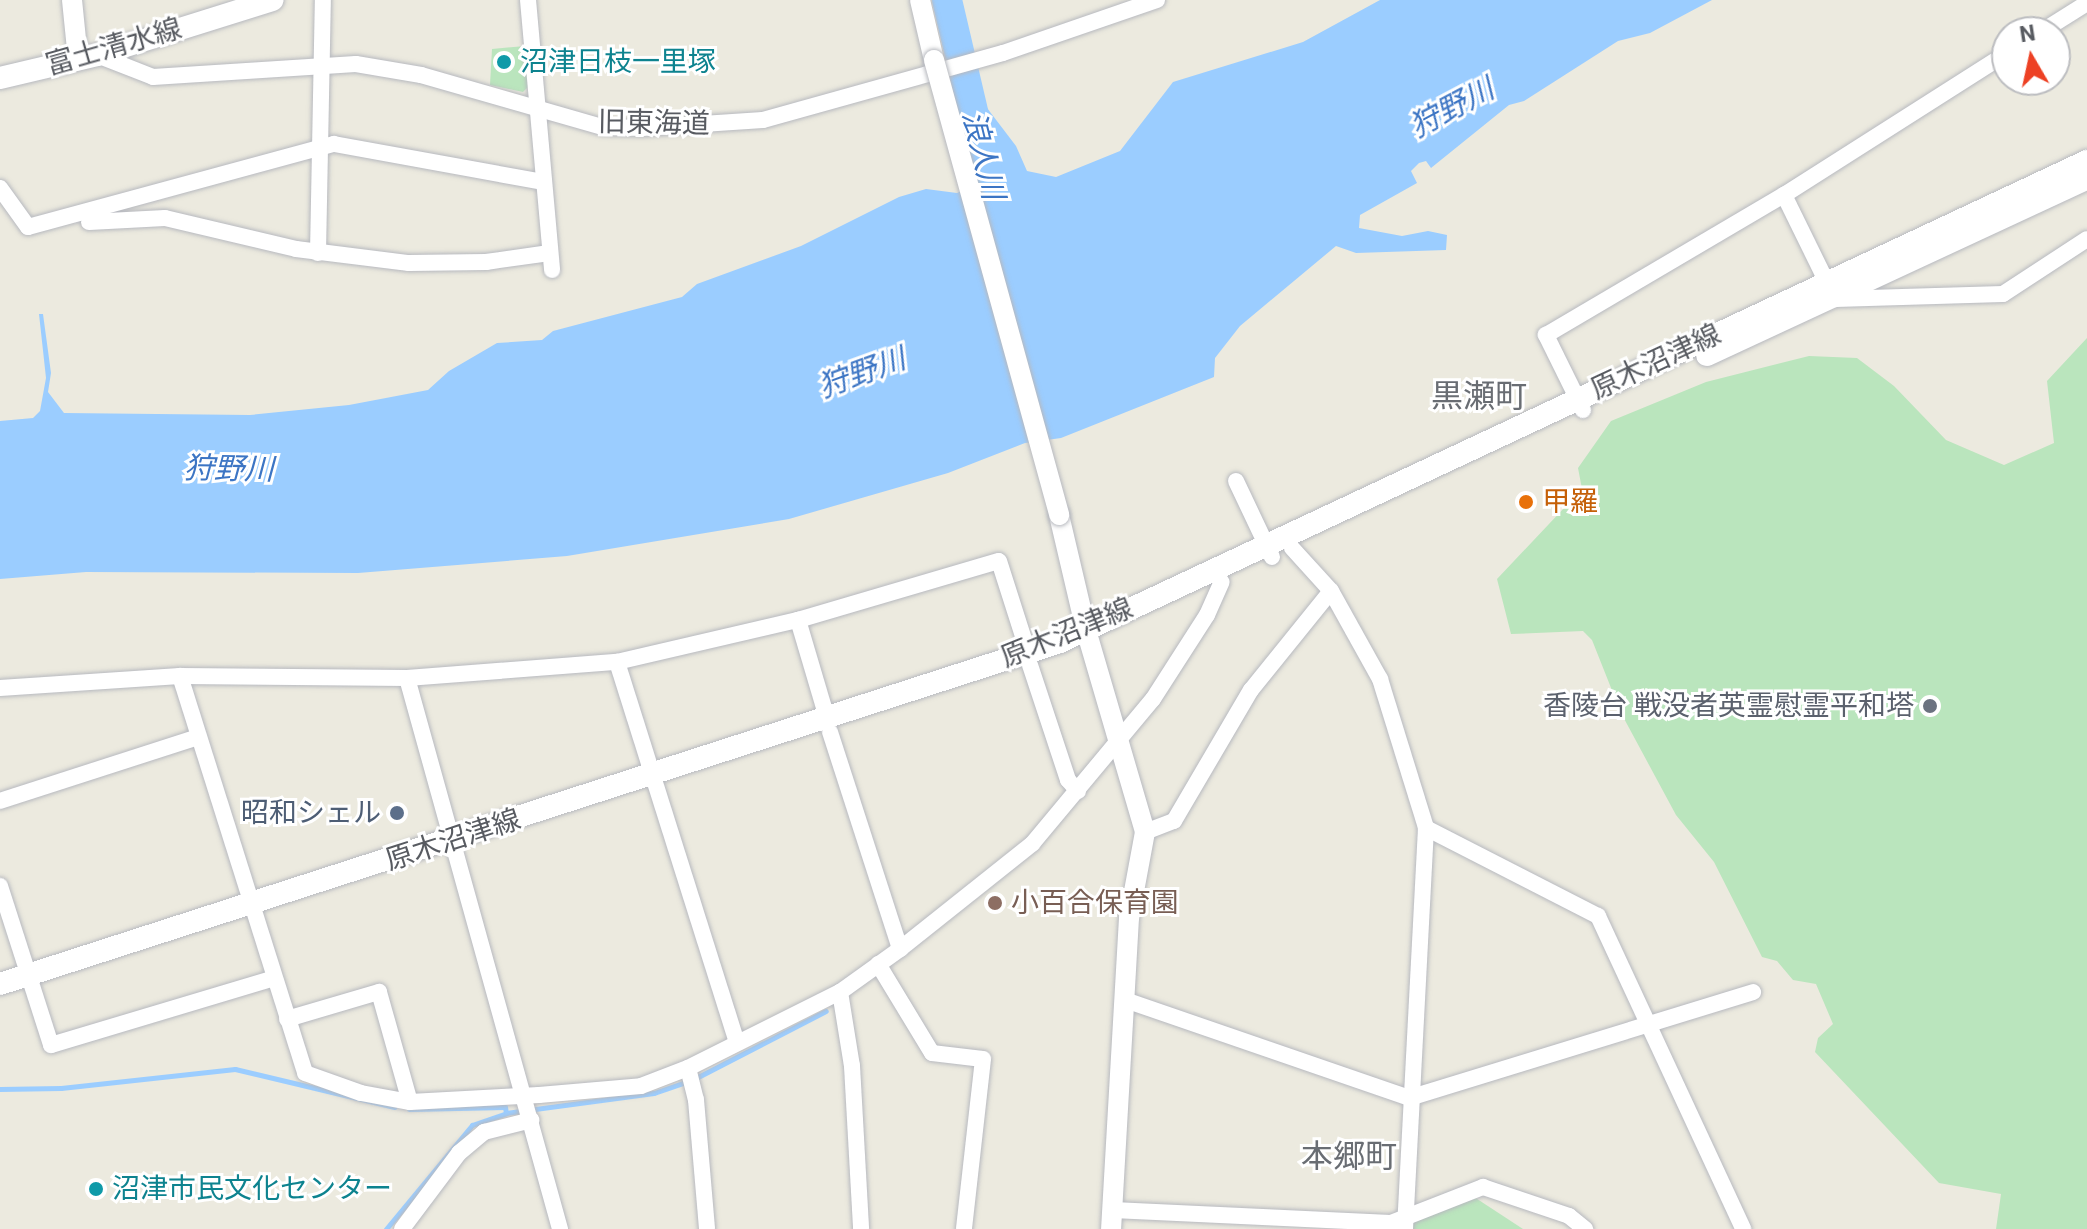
<!DOCTYPE html>
<meta charset="utf-8">
<style>
body{margin:0}
#map{position:relative;width:2087px;height:1229px;overflow:hidden;background:#eceadf;font-family:Roboto,"Noto Sans JP",sans-serif}
div>[style]{position:absolute}
[style*='--x']{left:calc(var(--x)*1px);top:calc(var(--y)*1px);width:calc(var(--w)*1px);rotate:calc(var(--a)*1deg)}
.green>*{inset:0;background:#bae5bd}
.water>*{inset:0;background:#9bcdff}
.stream>*{height:5px;margin:-2.5px;padding:0 2.5px;transform-origin:2.5px;border-radius:2.5px;background:#9bcdff}
.river>*{height:30px;margin:-15px;padding:0 15px;transform-origin:15px;border-radius:15px;background:#9bcdff}
.roads{filter:drop-shadow(0 0 2px #b7b9bf) drop-shadow(0 0 2px #b7b9bf)}
.minor>*{height:16px;margin:-8px;padding:0 8px;transform-origin:8px;border-radius:8px;background:#fff}
.tertiary>*{height:20px;margin:-10px;padding:0 10px;transform-origin:10px;border-radius:10px;background:#fff}
.secondary>*{height:22px;margin:-11px;padding:0 11px;transform-origin:11px;border-radius:11px;background:#fff}
.bridges{filter:drop-shadow(0 0 2px #b7b9bf) drop-shadow(0 0 2px #b7b9bf)}
.tertiary-bridge>*{height:20px;margin:-10px;padding:0 10px;transform-origin:10px;border-radius:10px;background:#fff}
.dots>*{width:22px;height:22px;translate:-50% -50%;box-sizing:border-box;border:4px solid #fff;border-radius:50%}
span{translate:-50% -50%;white-space:nowrap;text-align:center;line-height:1.15;-webkit-text-stroke:6px #fff;paint-order:stroke}
.street-label{font-size:28px;color:#585b61}
.culture-label{font-size:28px;color:#0d838f}
.left{translate:0 -50%;text-align:left}
.food-label{font-size:28px;color:#c56008}
.worship-label{font-size:28px;color:#5b616d}
.right{translate:-100% -50%;text-align:right}
.service-label{font-size:28px;color:#4e5e75}
.education-label{font-size:28px;color:#785e54}
.water-label{font-size:30px;color:#3c75c4;font-style:italic}
.quarter-label{font-size:32px;color:#696d73}
.north{position:absolute;left:1991px;top:16px;width:80px;height:80px;box-sizing:border-box;background:#fff;border:2px solid #bcbdc0;border-radius:50%;rotate:351deg;font-size:22px;font-weight:700;line-height:32px;text-align:center;color:#585b61}
.north::after{content:'';display:block;margin:auto;width:28px;height:36px;background:#ed4124;clip-path:polygon(50% 0,100% 100%,50% 72%,0 100%)}
</style>
<div id="map">
<div class="green">
<i style="clip-path:polygon(525px 46px,529px 86px,523px 92px,490px 85px,492px 49px)"></i>
<i style="clip-path:polygon(2087px 338px,2087px 1229px,1996px 1229px,2001px 1194px,1939px 1183px,1815px 1052px,1818px 1038px,1833px 1024px,1816px 984px,1793px 980px,1777px 961px,1762px 957px,1714px 862px,1676px 815px,1621px 713px,1592px 640px,1583px 631px,1511px 634px,1497px 579px,1582px 489px,1578px 468px,1611px 421px,1706px 382px,1809px 356px,1857px 358px,1894px 386px,1946px 440px,2004px 465px,2054px 443px,2047px 381px)"></i>
<i style="clip-path:polygon(1468px 1193px,1523px 1229px,1412px 1229px,1413px 1223px)"></i>
</div>
<div class="water">
<i style="clip-path:polygon(944px 0,956px 0,964px 42px,955px 47px)"></i>
<i style="clip-path:polygon(1380px 0,1712px 0,1650px 33px,1618px 41px,1524px 101px,1509px 105px,1431px 168px,1426px 161px,1419px 163px,1411px 171px,1417px 183px,1360px 215px,1359px 228px,1402px 236px,1428px 231px,1447px 235px,1446px 250px,1356px 253px,1336px 246px,1240px 326px,1215px 358px,1214px 377px,1061px 438px,1025px 443px,948px 473px,789px 519px,567px 556px,358px 573px,86px 572px,0 579px,0 421px,33px 418px,40px 411px,46px 378px,39px 314px,43px 314px,51px 373px,48px 392px,64px 413px,250px 415px,349px 405px,428px 390px,449px 371px,497px 343px,542px 340px,553px 331px,682px 297px,697px 284px,801px 246px,899px 197px,926px 189px,957px 193px,977px 184px,983px 175px,985px 133px,976px 109px,984px 104px,1016px 146px,1027px 171px,1056px 177px,1120px 151px,1173px 82px,1303px 42px)"></i>
</div>
<div class="stream">
<i style="--x:696;--y:1078;--w:146;--a:-27.3"></i>
<i style="--x:0;--y:1089;--w:61;--a:-0.9"></i>
<i style="--x:61;--y:1088;--w:175;--a:-6.2"></i>
<i style="--x:235;--y:1069;--w:164;--a:13.4"></i>
<i style="--x:409;--y:1109;--w:96;--a:-1.2"></i>
<i style="--x:505;--y:1107;--w:6;--a:81"></i>
<i style="--x:506;--y:1113;--w:149;--a:-7.7"></i>
<i style="--x:654;--y:1093;--w:34;--a:-19"></i>
<i style="--x:386;--y:1229;--w:135;--a:-50.4"></i>
<i style="--x:472;--y:1125;--w:36;--a:-19"></i>
</div>
<div class="river">
<i style="--x:947;--y:0;--w:205;--a:76.8"></i>
</div>
<div class="roads">
<div class="minor">
<i style="--x:528;--y:0;--w:271;--a:84.9"></i>
<i style="--x:2041;--y:32;--w:54;--a:-32.2"></i>
<i style="--x:97;--y:55;--w:60;--a:21.4"></i>
<i style="--x:153;--y:77;--w:203;--a:-3.7"></i>
<i style="--x:356;--y:64;--w:66;--a:9.6"></i>
<i style="--x:421;--y:75;--w:188;--a:16"></i>
<i style="--x:602;--y:127;--w:40;--a:1.4"></i>
<i style="--x:642;--y:128;--w:121;--a:-3.8"></i>
<i style="--x:763;--y:120;--w:249;--a:-15.6"></i>
<i style="--x:1003;--y:53;--w:163;--a:-19"></i>
<i style="--x:0;--y:188;--w:48;--a:54.3"></i>
<i style="--x:28;--y:227;--w:317;--a:-15.2"></i>
<i style="--x:334;--y:144;--w:212;--a:10.3"></i>
<i style="--x:1784;--y:195;--w:116;--a:63.9"></i>
<i style="--x:1835;--y:299;--w:168;--a:-1.7"></i>
<i style="--x:2003;--y:294;--w:100;--a:-33.2"></i>
<i style="--x:89;--y:222;--w:76;--a:-3"></i>
<i style="--x:165;--y:218;--w:135;--a:13.3"></i>
<i style="--x:296;--y:249;--w:114;--a:7.1"></i>
<i style="--x:409;--y:263;--w:77;--a:-0.7"></i>
<i style="--x:486;--y:262;--w:64;--a:-8.1"></i>
<i style="--x:318;--y:253;--w:253;--a:-88.9"></i>
<i style="--x:1583;--y:410;--w:84;--a:-116.3"></i>
<i style="--x:1546;--y:335;--w:276;--a:-30.5"></i>
<i style="--x:1784;--y:195;--w:264;--a:-32.5"></i>
<i style="--x:1236;--y:481;--w:84;--a:64.7"></i>
<i style="--x:1292;--y:548;--w:58;--a:47.8"></i>
<i style="--x:1331;--y:591;--w:101;--a:60.9"></i>
<i style="--x:1380;--y:679;--w:156;--a:72.8"></i>
<i style="--x:1426;--y:828;--w:402;--a:93"></i>
<i style="--x:798;--y:620;--w:102;--a:73.5"></i>
<i style="--x:617;--y:662;--w:399;--a:72.5"></i>
<i style="--x:1030;--y:665;--w:121;--a:71.7"></i>
<i style="--x:1068;--y:780;--w:15;--a:48"></i>
<i style="--x:180;--y:676;--w:416;--a:72.5"></i>
<i style="--x:305;--y:1073;--w:59;--a:19.7"></i>
<i style="--x:361;--y:1093;--w:50;--a:10.4"></i>
<i style="--x:410;--y:1102;--w:129;--a:-3.1"></i>
<i style="--x:539;--y:1095;--w:102;--a:-5"></i>
<i style="--x:641;--y:1086;--w:50;--a:-21"></i>
<i style="--x:688;--y:1068;--w:170;--a:-26.6"></i>
<i style="--x:840;--y:992;--w:74;--a:-35.6"></i>
<i style="--x:900;--y:949;--w:169;--a:-38.5"></i>
<i style="--x:1032;--y:844;--w:189;--a:-50.2"></i>
<i style="--x:1153;--y:699;--w:100;--a:-57.3"></i>
<i style="--x:1207;--y:615;--w:36;--a:-66"></i>
<i style="--x:407;--y:678;--w:572;--a:74.48"></i>
<i style="--x:0;--y:688;--w:180;--a:-3.8"></i>
<i style="--x:180;--y:676;--w:227;--a:0.5"></i>
<i style="--x:407;--y:678;--w:211;--a:-4.4"></i>
<i style="--x:617;--y:662;--w:186;--a:-13.1"></i>
<i style="--x:798;--y:620;--w:209;--a:-16.4"></i>
<i style="--x:999;--y:561;--w:96;--a:72.3"></i>
<i style="--x:830;--y:732;--w:228;--a:72.1"></i>
<i style="--x:0;--y:801;--w:208;--a:-17.9"></i>
<i style="--x:1426;--y:828;--w:193;--a:27.1"></i>
<i style="--x:1598;--y:916;--w:345;--a:65.1"></i>
<i style="--x:1145;--y:832;--w:31;--a:-21"></i>
<i style="--x:1174;--y:821;--w:152;--a:-59.6"></i>
<i style="--x:1251;--y:690;--w:127;--a:-51.1"></i>
<i style="--x:0;--y:886;--w:167;--a:72.2"></i>
<i style="--x:51;--y:1045;--w:233;--a:-16.7"></i>
<i style="--x:878;--y:964;--w:104;--a:58.8"></i>
<i style="--x:932;--y:1053;--w:51;--a:6.7"></i>
<i style="--x:983;--y:1059;--w:171;--a:96.4"></i>
<i style="--x:840;--y:992;--w:75;--a:80.8"></i>
<i style="--x:852;--y:1066;--w:163;--a:86.8"></i>
<i style="--x:1128;--y:1001;--w:297;--a:19"></i>
<i style="--x:1409;--y:1098;--w:360;--a:-17.1"></i>
<i style="--x:287;--y:1019;--w:96;--a:-16.4"></i>
<i style="--x:379;--y:992;--w:114;--a:74.3"></i>
<i style="--x:688;--y:1068;--w:33;--a:76"></i>
<i style="--x:696;--y:1100;--w:129;--a:85.1"></i>
<i style="--x:1113;--y:1210;--w:278;--a:2.7"></i>
<i style="--x:1391;--y:1223;--w:99;--a:-21.4"></i>
<i style="--x:1483;--y:1187;--w:91;--a:18.6"></i>
<i style="--x:1569;--y:1216;--w:21;--a:39"></i>
<i style="--x:402;--y:1229;--w:95;--a:-53.1"></i>
<i style="--x:459;--y:1153;--w:33;--a:-40"></i>
<i style="--x:484;--y:1132;--w:49;--a:-14.3"></i>
</div>
<div class="tertiary">
<i style="--x:72;--y:0;--w:59;--a:84.2"></i>
<i style="--x:920;--y:0;--w:62;--a:76.9"></i>
<i style="--x:1059;--y:515;--w:118;--a:76.8"></i>
<i style="--x:1086;--y:630;--w:210;--a:73.7"></i>
<i style="--x:1145;--y:832;--w:87;--a:100.5"></i>
<i style="--x:1129;--y:918;--w:312;--a:93.3"></i>
</div>
<div class="secondary">
<i style="--x:0;--y:78;--w:100;--a:-13.3"></i>
<i style="--x:97;--y:55;--w:184;--a:-17.4"></i>
<i style="--x:1707;--y:355;--w:419;--a:-24.9"></i>
<i style="--x:0;--y:984;--w:1114;--a:-17.88"></i>
<i style="--x:1060;--y:642;--w:1134;--a:-25.1"></i>
</div>
</div>
<div class="bridges">
<div class="tertiary-bridge">
<i style="--x:934;--y:60;--w:472;--a:74.6"></i>
</div>
</div>
<div class="dots">
<i style="left:504px;top:62px;background:#0f9aa8"></i>
<i style="left:1526px;top:502px;background:#e8710a"></i>
<i style="left:1930px;top:706px;background:#6b7280"></i>
<i style="left:397px;top:813px;background:#5c6f8a"></i>
<i style="left:995px;top:903px;background:#8d6e63"></i>
<i style="left:96px;top:1189px;background:#0f9aa8"></i>
</div>
<div class="street-label">
<span style="left:114px;top:47px;rotate:-16deg">富士清水線</span>
<span style="left:654px;top:123px;rotate:1deg">旧東海道</span>
<span style="left:1656px;top:362px;rotate:-25deg">原木沼津線</span>
<span style="left:1067px;top:633px;rotate:-22deg">原木沼津線</span>
<span style="left:453px;top:840px;rotate:-18deg">原木沼津線</span>
</div>
<div class="culture-label">
<span class="left" style="left:520px;top:62px">沼津日枝一里塚</span>
<span class="left" style="left:112px;top:1189px">沼津市民文化センター</span>
</div>
<div class="food-label">
<span class="left" style="left:1542px;top:502px">甲羅</span>
</div>
<div class="worship-label">
<span class="right" style="left:1914px;top:706px">香陵台 戦没者英霊慰霊平和塔</span>
</div>
<div class="service-label">
<span class="right" style="left:381px;top:813px">昭和シェル</span>
</div>
<div class="education-label">
<span class="left" style="left:1011px;top:903px">小百合保育園</span>
</div>
<div class="water-label">
<span style="left:1452px;top:108px;rotate:-28deg">狩野川</span>
<span style="left:983px;top:155px;rotate:76deg">浪人川</span>
<span style="left:862px;top:373px;rotate:-20deg">狩野川</span>
<span style="left:229px;top:469px;rotate:1deg">狩野川</span>
</div>
<div class="quarter-label">
<span style="left:1479px;top:396px">黒瀬町</span>
<span style="left:1349px;top:1156px">本郷町</span>
</div>
<div class="north">N</div>
</div>
